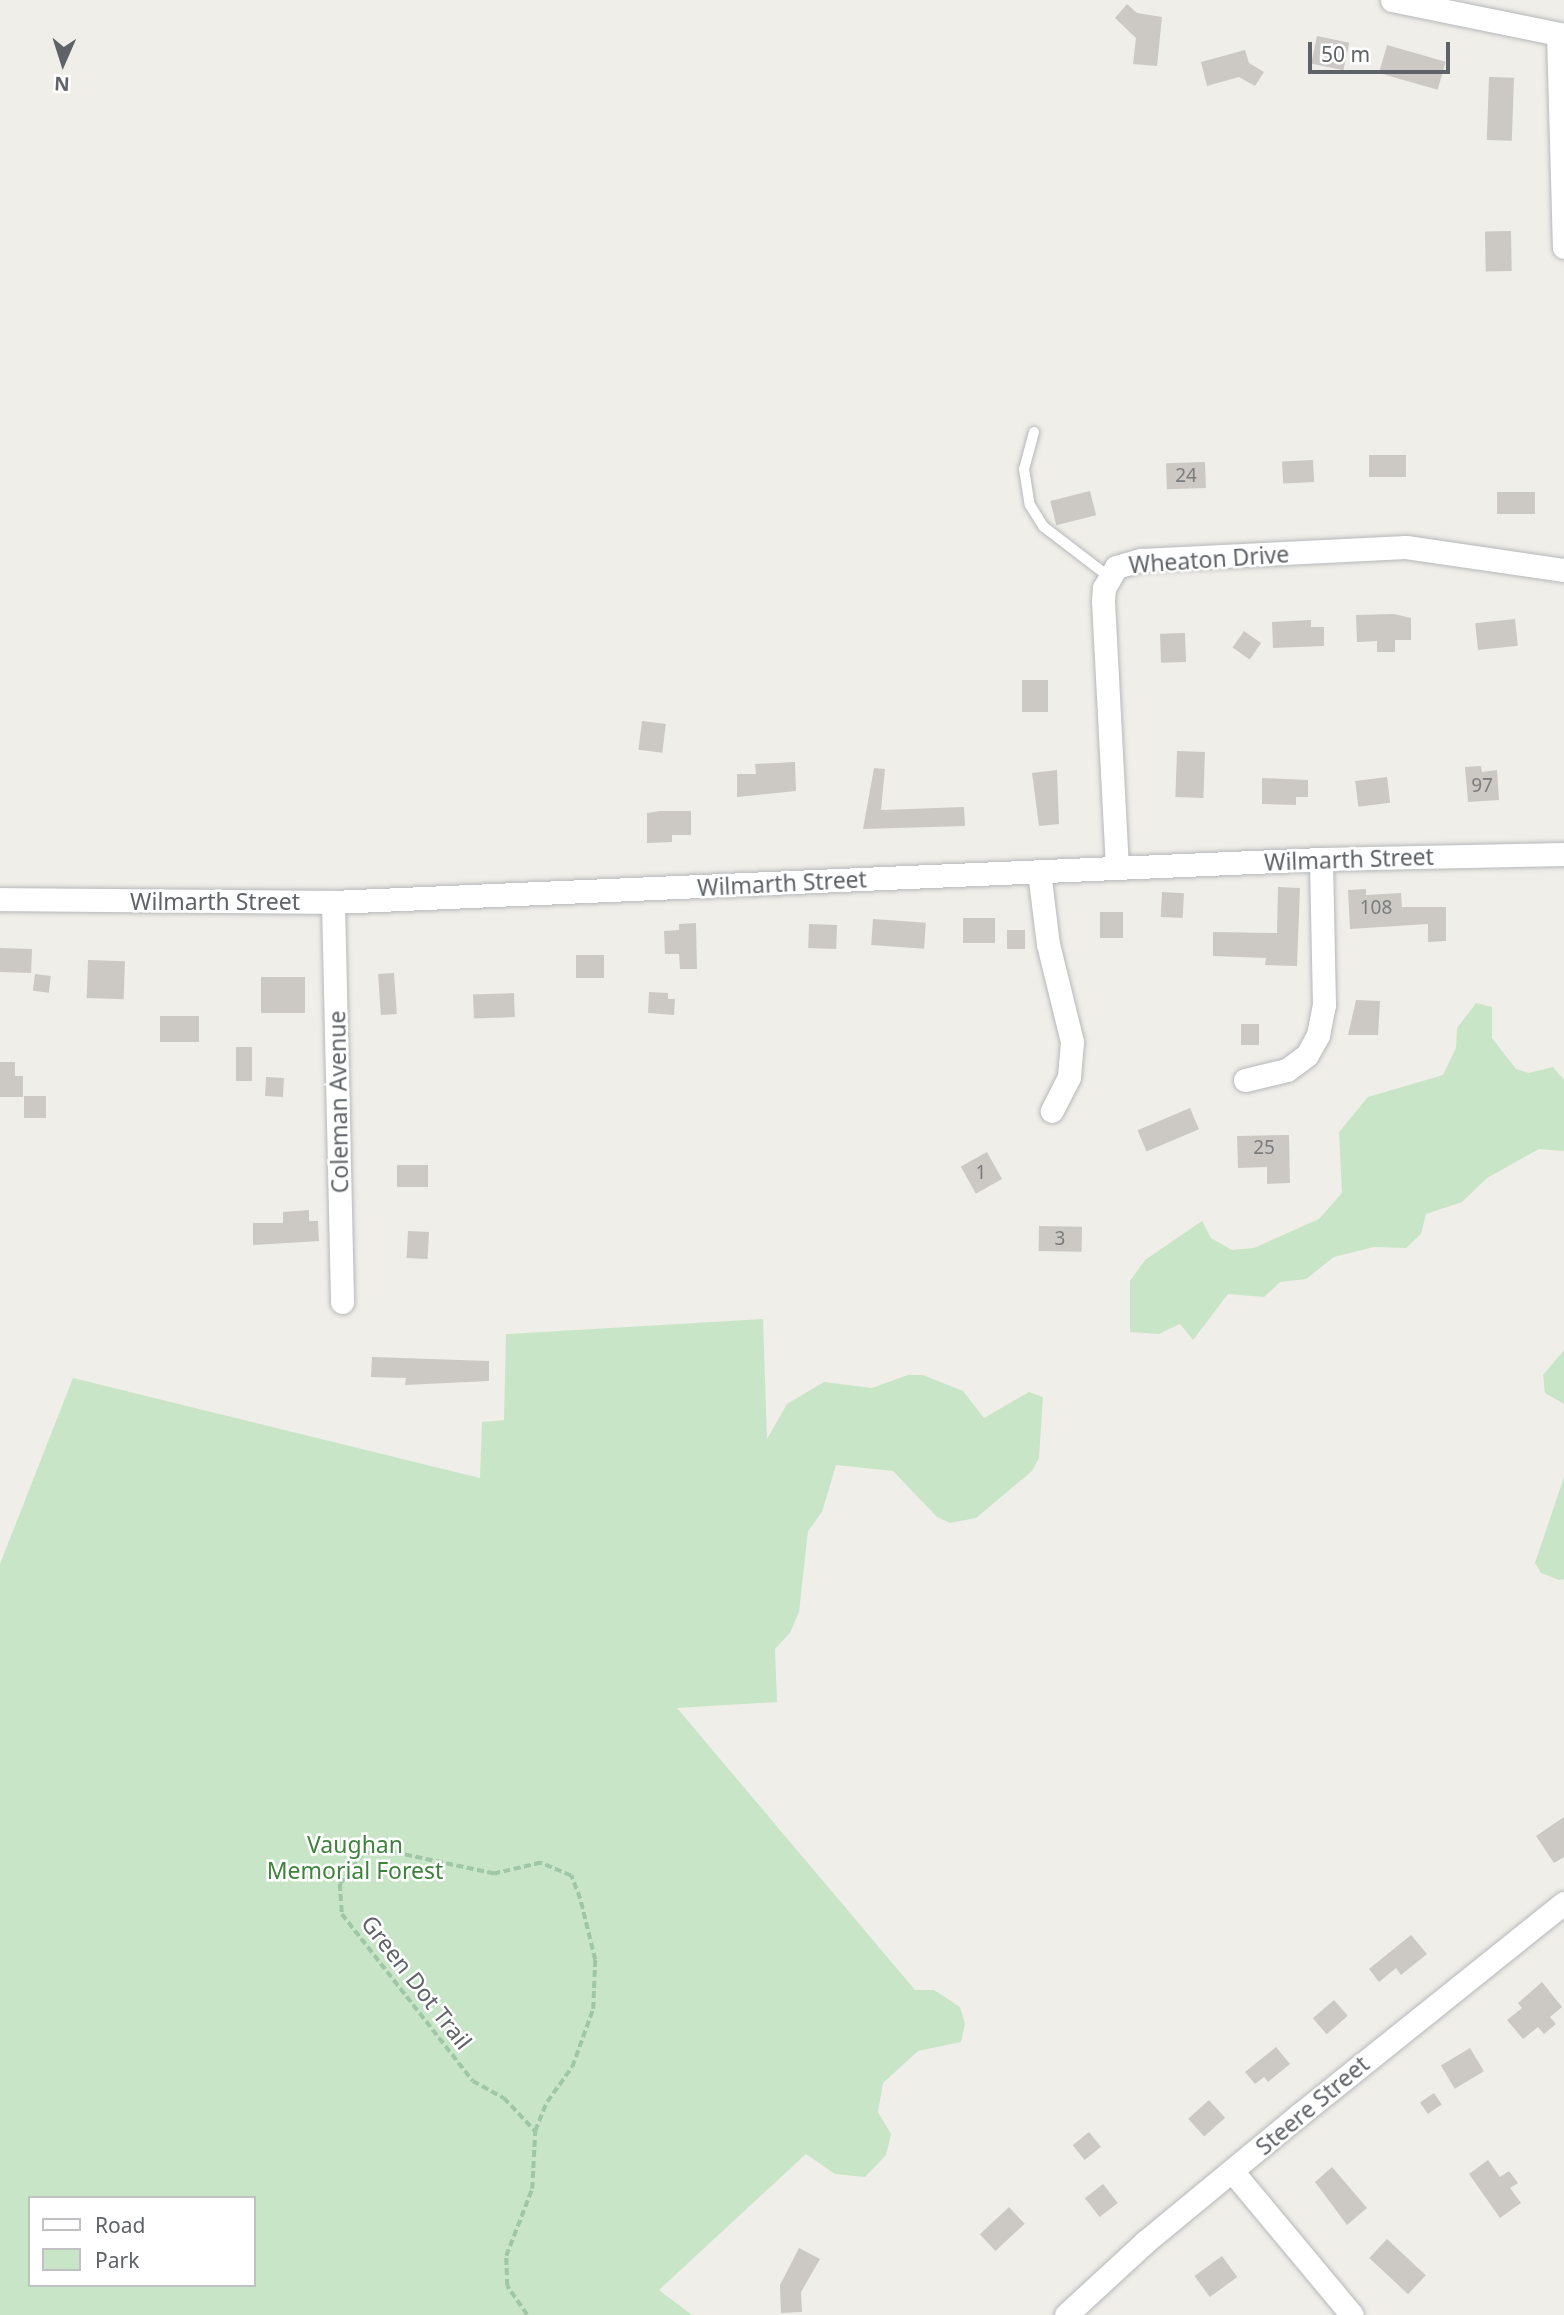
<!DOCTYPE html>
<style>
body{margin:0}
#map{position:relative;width:1564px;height:2315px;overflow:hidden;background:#f0eee8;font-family:"Noto Sans",sans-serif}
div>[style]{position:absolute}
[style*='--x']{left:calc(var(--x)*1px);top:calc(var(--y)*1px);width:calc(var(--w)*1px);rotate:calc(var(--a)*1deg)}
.green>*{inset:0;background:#c9e5c7}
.building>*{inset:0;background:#ccc9c5;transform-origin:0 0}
.path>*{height:3.5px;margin-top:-1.75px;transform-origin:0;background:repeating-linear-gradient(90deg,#a0c6a8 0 7px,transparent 0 10.5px)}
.roads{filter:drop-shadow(0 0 2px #b5b8bb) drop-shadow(0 0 2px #b5b8bb)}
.lane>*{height:10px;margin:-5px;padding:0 5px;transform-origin:5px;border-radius:5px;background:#fff}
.street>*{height:23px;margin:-11.5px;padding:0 11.5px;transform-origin:11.5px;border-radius:11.5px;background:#fff}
span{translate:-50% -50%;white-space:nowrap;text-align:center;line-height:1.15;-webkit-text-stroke:5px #fff;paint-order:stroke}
.number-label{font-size:19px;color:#7a7c7e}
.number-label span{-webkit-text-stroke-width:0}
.street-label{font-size:23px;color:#5f6367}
.park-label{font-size:23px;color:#3e823c}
.legend{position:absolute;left:28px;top:2196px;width:228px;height:91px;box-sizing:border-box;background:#fff;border:2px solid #bfc1c2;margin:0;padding:9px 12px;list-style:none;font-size:21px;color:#5f6367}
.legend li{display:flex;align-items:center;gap:14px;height:35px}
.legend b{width:35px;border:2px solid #bfc1c2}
.north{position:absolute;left:28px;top:28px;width:70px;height:70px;-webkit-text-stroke:5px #fff;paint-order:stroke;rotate:183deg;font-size:19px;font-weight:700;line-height:28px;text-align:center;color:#5f6367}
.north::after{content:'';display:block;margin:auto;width:24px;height:32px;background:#5f6367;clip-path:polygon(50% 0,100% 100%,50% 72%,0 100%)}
.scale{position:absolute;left:1308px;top:42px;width:142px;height:32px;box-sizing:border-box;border:4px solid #5f6367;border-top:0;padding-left:9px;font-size:21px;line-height:24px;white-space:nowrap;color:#5f6367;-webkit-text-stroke:5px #fff;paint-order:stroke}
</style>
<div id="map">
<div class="green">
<i style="clip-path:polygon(1476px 1003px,1492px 1007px,1492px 1038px,1516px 1069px,1529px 1073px,1553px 1067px,1564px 1080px,1564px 1151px,1539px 1149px,1487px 1178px,1462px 1202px,1426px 1214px,1421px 1234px,1406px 1248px,1374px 1247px,1334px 1257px,1306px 1279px,1280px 1282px,1264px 1297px,1228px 1294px,1193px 1340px,1180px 1324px,1159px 1334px,1130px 1332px,1130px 1281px,1145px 1260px,1202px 1221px,1211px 1238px,1232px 1250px,1254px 1248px,1319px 1219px,1342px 1193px,1339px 1132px,1368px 1097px,1443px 1075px,1456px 1048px,1457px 1028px)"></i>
<i style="clip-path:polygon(evenodd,763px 1319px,767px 1439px,787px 1404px,824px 1382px,872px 1388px,908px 1375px,923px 1375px,963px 1391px,984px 1418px,1029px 1392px,1043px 1397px,1039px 1458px,1032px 1471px,976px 1518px,950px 1523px,937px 1517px,893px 1471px,836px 1465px,822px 1512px,808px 1531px,799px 1612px,790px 1633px,775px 1649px,777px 1702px,677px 1708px,915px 1990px,934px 1990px,960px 2007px,965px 2024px,961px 2042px,918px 2051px,883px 2083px,878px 2112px,891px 2134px,886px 2155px,865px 2177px,835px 2174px,806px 2154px,659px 2290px,692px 2315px,0 2315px,0 1564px,73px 1378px,480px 1478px,482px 1422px,504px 1420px,506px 1334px,763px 1319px,30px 2198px,254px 2198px,254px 2285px,30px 2285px,30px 2198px)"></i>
<i style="clip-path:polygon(1564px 1350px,1564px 1404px,1545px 1393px,1543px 1375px)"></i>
<i style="clip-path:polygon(1564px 1477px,1564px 1579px,1559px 1580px,1541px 1573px,1535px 1563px)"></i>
</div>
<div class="building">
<i style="clip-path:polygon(1127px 4px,1137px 13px,1162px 17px,1157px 66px,1133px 64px,1136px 38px,1115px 18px)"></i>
<i style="left:1317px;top:36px;width:33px;height:28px;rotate:12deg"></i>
<i style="left:1387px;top:45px;width:61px;height:29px;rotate:16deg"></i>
<i style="clip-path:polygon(1245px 50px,1249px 63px,1264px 72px,1255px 86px,1239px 77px,1207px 86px,1201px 62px)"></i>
<i style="left:1489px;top:77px;width:25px;height:63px;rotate:2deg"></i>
<i style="left:1511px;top:231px;width:40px;height:26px;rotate:89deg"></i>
<i style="left:1369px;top:455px;width:37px;height:22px"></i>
<i style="left:1313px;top:460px;width:22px;height:31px;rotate:87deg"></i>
<i style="left:1205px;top:462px;width:26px;height:39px;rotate:88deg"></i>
<i style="left:1090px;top:491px;width:25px;height:41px;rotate:76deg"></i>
<i style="left:1497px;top:492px;width:38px;height:22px"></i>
<i style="clip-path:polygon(1394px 614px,1411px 618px,1411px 640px,1395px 640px,1395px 652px,1377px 652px,1377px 641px,1357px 642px,1356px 615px)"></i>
<i style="left:1515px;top:619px;width:27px;height:40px;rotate:84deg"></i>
<i style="clip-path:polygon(1311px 620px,1311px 627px,1324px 627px,1324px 646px,1273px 648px,1272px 622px)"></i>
<i style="left:1244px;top:631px;width:21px;height:20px;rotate:35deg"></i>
<i style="left:1185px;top:633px;width:29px;height:25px;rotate:88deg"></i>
<i style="left:1022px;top:680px;width:26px;height:32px"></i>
<i style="left:642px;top:721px;width:24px;height:29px;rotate:7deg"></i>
<i style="left:1177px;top:751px;width:28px;height:46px;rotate:2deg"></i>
<i style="clip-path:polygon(795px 762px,796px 791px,737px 797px,737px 774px,756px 774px,755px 764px)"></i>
<i style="clip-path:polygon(1481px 766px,1482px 772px,1497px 770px,1499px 800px,1468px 802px,1465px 767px)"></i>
<i style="clip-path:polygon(874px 768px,885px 769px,881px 810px,964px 807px,965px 826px,863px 829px)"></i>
<i style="clip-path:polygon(1057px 770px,1059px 824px,1039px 826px,1032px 773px)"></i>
<i style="left:1387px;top:777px;width:26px;height:32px;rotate:83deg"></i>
<i style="clip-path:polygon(1262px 778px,1308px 780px,1308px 797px,1296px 797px,1296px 805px,1262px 804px)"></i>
<i style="clip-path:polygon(660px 811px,691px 811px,691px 835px,672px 835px,672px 842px,647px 843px,647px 813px)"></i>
<i style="clip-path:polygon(1278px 887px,1300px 888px,1297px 966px,1265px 965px,1266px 958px,1213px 956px,1213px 932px,1277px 933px)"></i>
<i style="clip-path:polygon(1366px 889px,1366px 895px,1401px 893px,1402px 907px,1446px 907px,1446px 941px,1428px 942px,1428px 924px,1350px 929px,1348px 890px)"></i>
<i style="left:1162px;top:892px;width:22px;height:25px;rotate:3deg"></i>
<i style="left:1123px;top:912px;width:26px;height:23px;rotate:90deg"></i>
<i style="left:963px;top:918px;width:32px;height:25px"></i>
<i style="left:873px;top:919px;width:53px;height:26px;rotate:4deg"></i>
<i style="clip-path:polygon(696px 923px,697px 969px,680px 969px,679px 954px,665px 954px,664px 931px,679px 930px,679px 924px)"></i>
<i style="left:837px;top:925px;width:24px;height:28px;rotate:92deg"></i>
<i style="left:1007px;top:930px;width:18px;height:19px"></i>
<i style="left:0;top:948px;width:32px;height:24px;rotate:2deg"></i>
<i style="left:576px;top:955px;width:28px;height:23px"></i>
<i style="left:88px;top:960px;width:37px;height:38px;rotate:2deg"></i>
<i style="left:394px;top:973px;width:41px;height:16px;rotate:86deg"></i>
<i style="left:35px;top:974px;width:16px;height:17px;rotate:7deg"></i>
<i style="left:261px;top:977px;width:44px;height:36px"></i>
<i style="clip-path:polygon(649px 992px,668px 993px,668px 999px,675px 999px,674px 1015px,648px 1013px)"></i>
<i style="left:514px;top:993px;width:24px;height:41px;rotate:88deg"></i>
<i style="clip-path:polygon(1356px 1000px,1380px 1001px,1378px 1035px,1348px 1035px)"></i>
<i style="left:199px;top:1016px;width:26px;height:39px;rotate:90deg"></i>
<i style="left:1241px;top:1024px;width:18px;height:21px"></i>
<i style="left:236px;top:1047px;width:16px;height:34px"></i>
<i style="clip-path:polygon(0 1062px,15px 1062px,15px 1076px,23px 1076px,23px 1097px,0 1097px)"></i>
<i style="left:266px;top:1077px;width:18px;height:19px;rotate:3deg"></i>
<i style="left:24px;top:1096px;width:22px;height:22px"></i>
<i style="left:1190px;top:1108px;width:23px;height:57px;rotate:67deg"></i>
<i style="clip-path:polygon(1289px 1135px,1290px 1183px,1267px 1184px,1267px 1167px,1238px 1168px,1237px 1136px)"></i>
<i style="left:987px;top:1152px;width:31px;height:30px;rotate:61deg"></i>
<i style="left:397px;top:1165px;width:31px;height:22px"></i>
<i style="clip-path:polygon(309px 1210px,309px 1221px,318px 1221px,319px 1241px,253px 1245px,253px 1223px,283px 1223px,283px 1212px)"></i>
<i style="left:1039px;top:1226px;width:43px;height:25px;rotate:1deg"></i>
<i style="left:408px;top:1231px;width:21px;height:27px;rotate:3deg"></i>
<i style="clip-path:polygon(372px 1357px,489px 1361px,489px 1381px,405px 1385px,406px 1378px,371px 1377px)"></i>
<i style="clip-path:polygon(1564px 1817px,1564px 1857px,1554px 1863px,1536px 1836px)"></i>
<i style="clip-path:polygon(1411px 1935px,1427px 1954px,1401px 1975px,1396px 1968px,1379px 1982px,1369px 1969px)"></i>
<i style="clip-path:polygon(1542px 1982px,1562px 2007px,1550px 2017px,1556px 2024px,1544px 2034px,1538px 2027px,1523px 2039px,1507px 2020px,1522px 2008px,1518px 2003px)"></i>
<i style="left:1334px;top:2000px;width:21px;height:28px;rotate:49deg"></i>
<i style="clip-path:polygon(1276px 2047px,1290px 2064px,1268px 2082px,1264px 2077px,1255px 2084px,1245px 2072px)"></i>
<i style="left:1470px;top:2048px;width:27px;height:34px;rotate:59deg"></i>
<i style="left:1434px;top:2093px;width:14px;height:17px;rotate:56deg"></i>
<i style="left:1209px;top:2100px;width:24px;height:28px;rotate:48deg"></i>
<i style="left:1089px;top:2132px;width:19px;height:21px;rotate:51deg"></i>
<i style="clip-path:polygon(1488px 2160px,1500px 2177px,1509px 2171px,1518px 2183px,1510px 2188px,1521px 2203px,1500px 2218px,1469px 2174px)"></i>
<i style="clip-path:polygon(1332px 2167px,1367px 2208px,1347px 2225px,1315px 2182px)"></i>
<i style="left:1103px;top:2184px;width:24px;height:23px;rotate:52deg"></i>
<i style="left:1009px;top:2207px;width:23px;height:40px;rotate:47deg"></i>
<i style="left:1387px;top:2239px;width:53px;height:26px;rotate:43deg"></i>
<i style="clip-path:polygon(799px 2248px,820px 2259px,801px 2292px,802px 2312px,781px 2313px,780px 2285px)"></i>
<i style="left:1222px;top:2256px;width:26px;height:34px;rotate:54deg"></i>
</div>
<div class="path">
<i style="--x:527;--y:2315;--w:35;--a:-125"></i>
<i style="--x:507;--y:2286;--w:30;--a:-92"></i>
<i style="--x:506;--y:2256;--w:72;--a:-68.8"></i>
<i style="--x:532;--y:2189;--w:58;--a:-87"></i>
<i style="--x:535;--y:2131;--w:31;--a:-68"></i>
<i style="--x:547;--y:2102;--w:43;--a:-54.5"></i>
<i style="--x:572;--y:2067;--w:62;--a:-70.1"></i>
<i style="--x:593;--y:2009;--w:49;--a:-87.7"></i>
<i style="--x:595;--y:1960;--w:63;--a:-103.8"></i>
<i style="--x:580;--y:1899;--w:25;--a:-111"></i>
<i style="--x:571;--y:1876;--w:33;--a:-157"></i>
<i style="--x:541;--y:1863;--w:48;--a:166.8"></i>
<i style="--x:494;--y:1874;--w:105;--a:-167.9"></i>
<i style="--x:391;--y:1852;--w:28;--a:176"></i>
<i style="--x:363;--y:1854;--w:38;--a:127"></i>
<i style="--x:340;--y:1884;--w:30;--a:86"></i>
<i style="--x:342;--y:1914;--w:212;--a:51.9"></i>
<i style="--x:473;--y:2081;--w:35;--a:29"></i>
<i style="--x:504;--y:2098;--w:45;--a:46.8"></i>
</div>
<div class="roads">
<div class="lane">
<i style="--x:1034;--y:432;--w:38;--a:105"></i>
<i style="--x:1024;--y:469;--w:36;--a:81"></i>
<i style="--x:1030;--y:505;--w:26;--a:58"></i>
<i style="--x:1044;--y:527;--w:81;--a:37.4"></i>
</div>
<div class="street">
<i style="--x:1392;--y:0;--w:176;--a:11.5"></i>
<i style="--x:1558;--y:34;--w:213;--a:88.4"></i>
<i style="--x:1117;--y:868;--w:267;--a:-93"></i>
<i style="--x:1103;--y:601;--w:13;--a:-86"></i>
<i style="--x:1104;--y:588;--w:24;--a:-60"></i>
<i style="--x:1116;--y:567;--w:26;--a:-16"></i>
<i style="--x:1141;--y:560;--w:265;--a:-2.8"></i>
<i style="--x:1406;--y:547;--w:160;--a:8.3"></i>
<i style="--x:1039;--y:872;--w:73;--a:82.9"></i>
<i style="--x:1048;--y:944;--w:101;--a:76.2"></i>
<i style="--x:1072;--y:1042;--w:35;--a:95"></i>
<i style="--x:1069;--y:1077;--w:38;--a:117"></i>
<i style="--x:0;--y:899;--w:333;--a:0.5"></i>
<i style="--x:333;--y:902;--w:989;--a:-2.49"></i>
<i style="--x:1321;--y:859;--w:243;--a:-1.2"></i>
<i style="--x:333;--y:902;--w:400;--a:88.7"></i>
<i style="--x:1245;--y:1080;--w:43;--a:-13.4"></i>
<i style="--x:1287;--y:1070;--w:25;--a:-37"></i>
<i style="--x:1307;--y:1055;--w:23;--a:-61"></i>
<i style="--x:1318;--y:1035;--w:31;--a:-79"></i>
<i style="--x:1324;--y:1005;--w:146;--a:-91.2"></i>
<i style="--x:1232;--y:2171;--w:187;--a:50.2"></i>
<i style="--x:1066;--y:2315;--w:108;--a:-42.7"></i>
<i style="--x:1145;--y:2242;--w:200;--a:-39.5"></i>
<i style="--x:1299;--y:2115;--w:339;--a:-38.7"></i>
</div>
</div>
<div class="number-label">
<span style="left:1186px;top:476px">24</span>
<span style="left:1482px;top:786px">97</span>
<span style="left:1376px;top:908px">108</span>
<span style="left:1264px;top:1148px">25</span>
<span style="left:981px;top:1173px">1</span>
<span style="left:1060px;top:1239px">3</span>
</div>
<div class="street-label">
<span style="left:1209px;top:559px;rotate:-4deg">Wheaton Drive</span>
<span style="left:1349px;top:859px;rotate:-2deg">Wilmarth Street</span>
<span style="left:782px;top:883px;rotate:-3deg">Wilmarth Street</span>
<span style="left:215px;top:901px">Wilmarth Street</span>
<span style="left:338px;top:1102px;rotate:-91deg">Coleman Avenue</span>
<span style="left:417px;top:1982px;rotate:52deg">Green Dot Trail</span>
<span style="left:1312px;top:2105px;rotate:-40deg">Steere Street</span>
</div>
<div class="park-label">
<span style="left:355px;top:1857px">Vaughan<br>Memorial Forest</span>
</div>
<ul class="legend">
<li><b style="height:9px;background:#fff"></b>Road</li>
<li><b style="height:19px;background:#c9e5c7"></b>Park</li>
</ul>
<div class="north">N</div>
<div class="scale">50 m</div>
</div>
